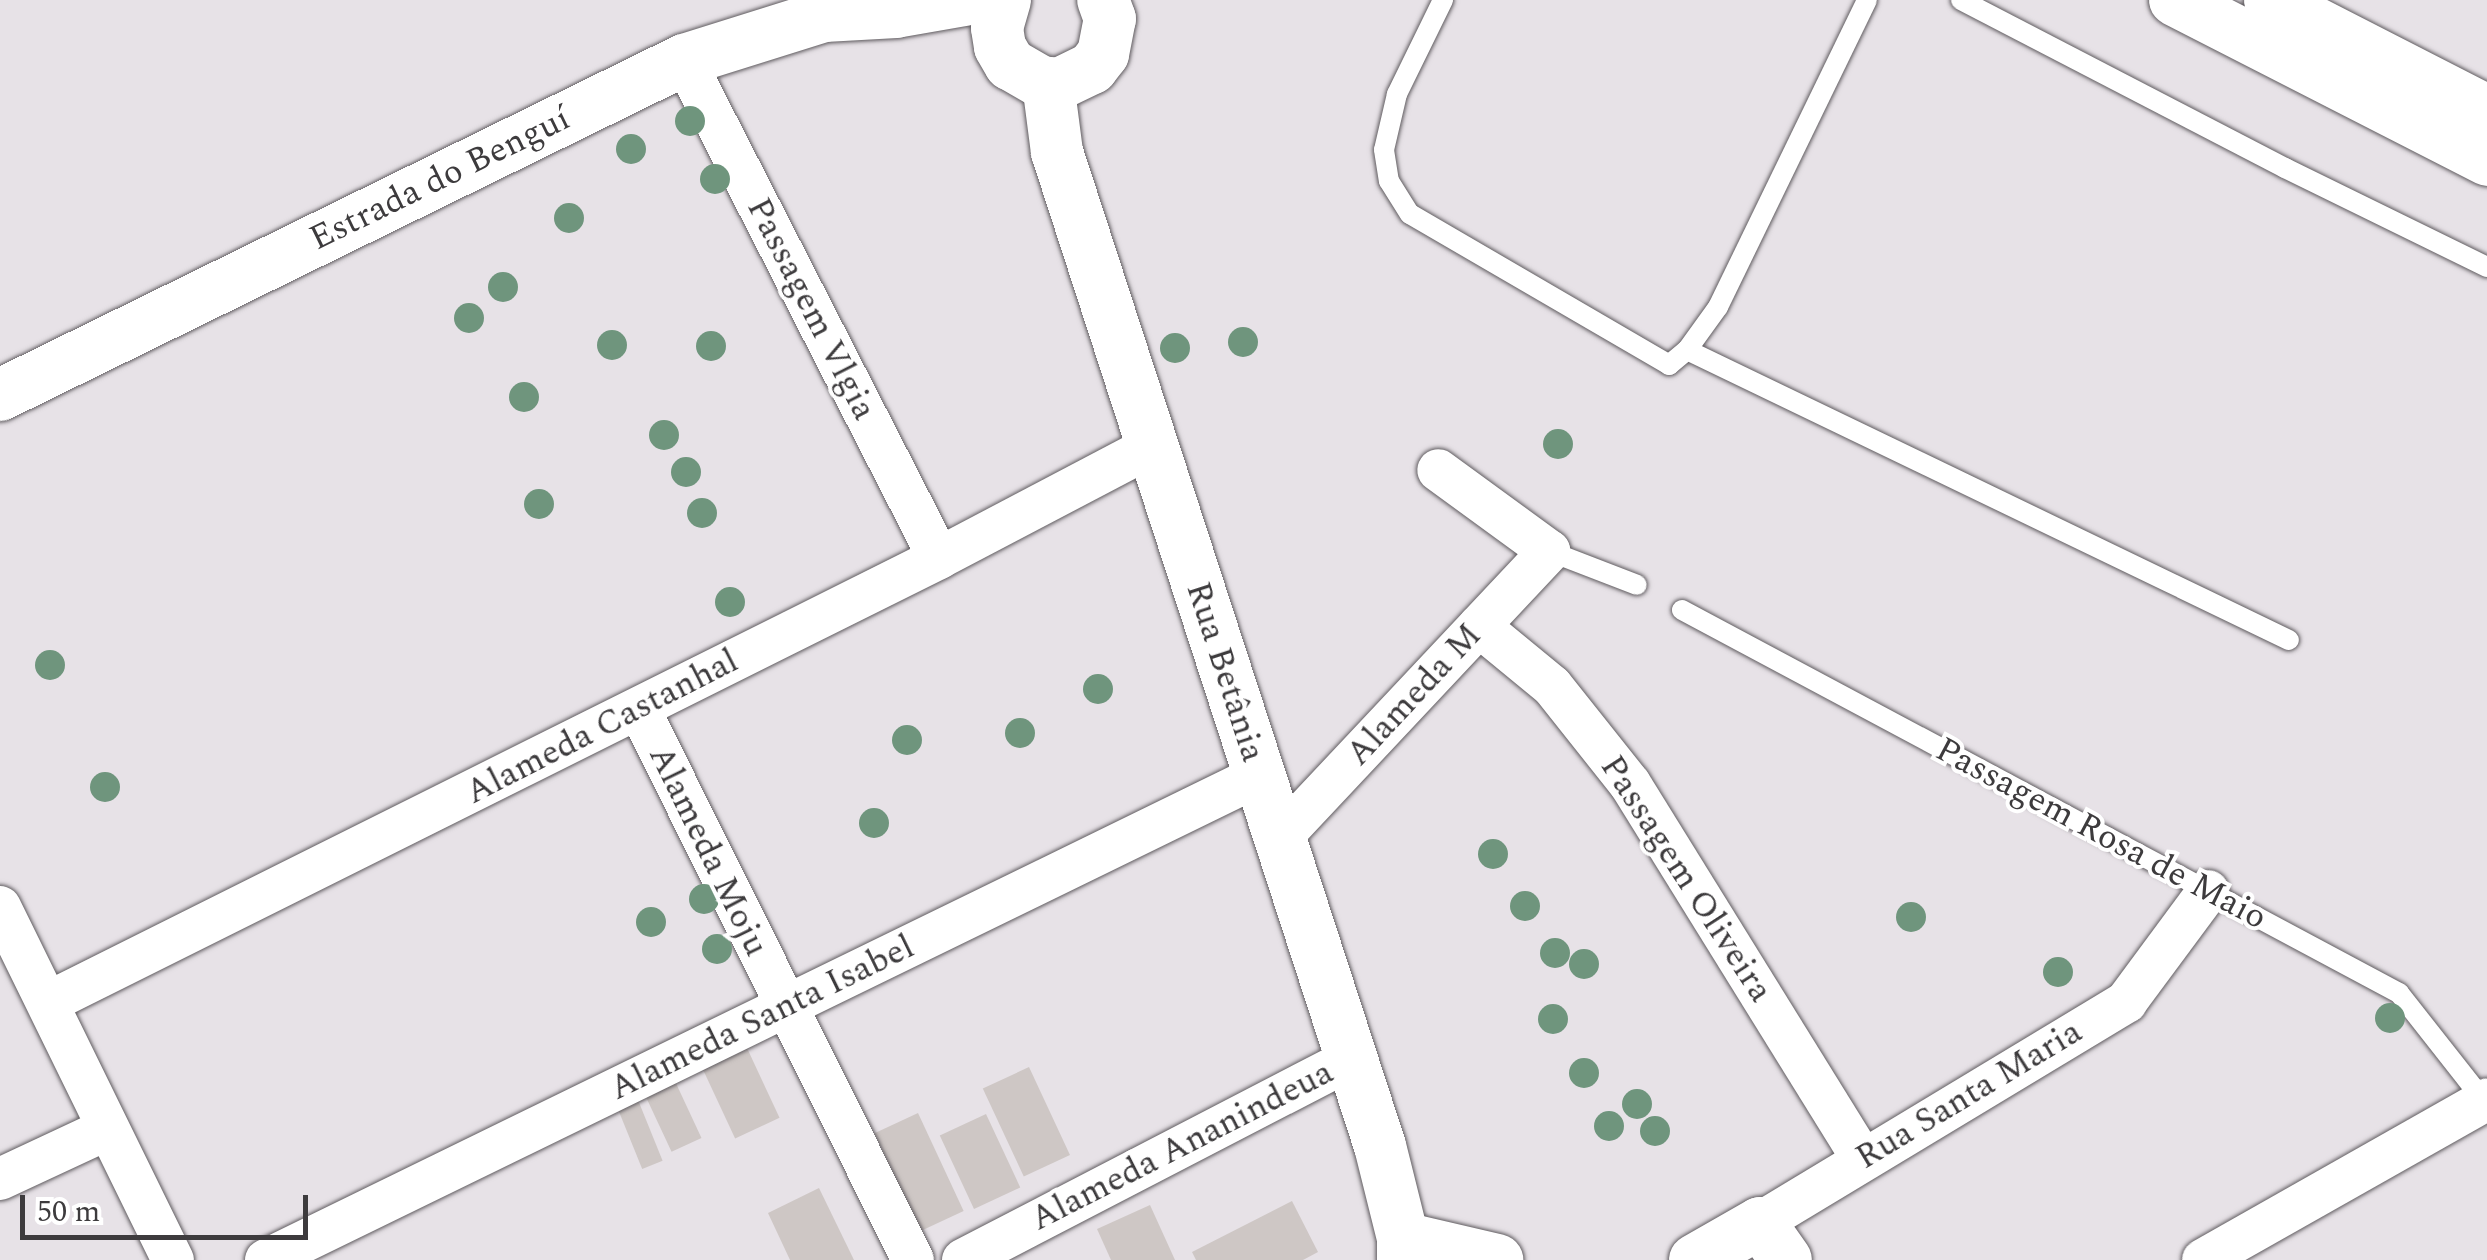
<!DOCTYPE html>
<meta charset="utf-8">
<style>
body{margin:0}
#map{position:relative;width:2487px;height:1260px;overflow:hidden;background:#e7e2e7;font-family:Spectral,serif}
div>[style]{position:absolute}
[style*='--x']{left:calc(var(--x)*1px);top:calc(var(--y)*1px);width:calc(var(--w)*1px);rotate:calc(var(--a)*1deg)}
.building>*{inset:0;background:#cec7c5;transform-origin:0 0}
.roads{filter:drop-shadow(0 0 2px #5f5b5f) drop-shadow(0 0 2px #5f5b5f)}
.service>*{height:20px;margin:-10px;padding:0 10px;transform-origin:10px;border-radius:10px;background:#fff}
.minor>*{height:42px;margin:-21px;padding:0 21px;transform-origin:21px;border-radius:21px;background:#fff}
.tertiary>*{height:52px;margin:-26px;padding:0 26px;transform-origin:26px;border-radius:26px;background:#fff}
.trees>*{width:30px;height:30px;margin:-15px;border-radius:50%;background:#6f957d}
span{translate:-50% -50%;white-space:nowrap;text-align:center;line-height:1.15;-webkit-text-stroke:8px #fff;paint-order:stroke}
.street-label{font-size:35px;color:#3d3b3d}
.scale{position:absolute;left:20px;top:1195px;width:288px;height:45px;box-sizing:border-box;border:5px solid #3d3b3d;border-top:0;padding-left:12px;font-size:30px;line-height:35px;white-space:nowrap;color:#3d3b3d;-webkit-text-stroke:8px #fff;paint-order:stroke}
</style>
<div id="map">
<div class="building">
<i style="left:747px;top:1048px;width:77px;height:49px;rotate:65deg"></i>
<i style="left:1029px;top:1067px;width:97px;height:51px;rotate:65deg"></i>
<i style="left:674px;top:1079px;width:65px;height:33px;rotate:65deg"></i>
<i style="left:636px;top:1095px;width:71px;height:22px;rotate:68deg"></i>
<i style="left:918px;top:1113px;width:108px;height:48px;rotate:65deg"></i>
<i style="left:986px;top:1114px;width:81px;height:51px;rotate:65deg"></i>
<i style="clip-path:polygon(819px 1188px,854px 1260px,790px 1260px,768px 1213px)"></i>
<i style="clip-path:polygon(1292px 1201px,1318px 1252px,1303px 1260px,1196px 1260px,1192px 1252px)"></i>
<i style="clip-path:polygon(1150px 1205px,1175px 1260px,1111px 1260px,1097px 1229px)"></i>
</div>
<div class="roads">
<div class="service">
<i style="--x:1443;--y:0;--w:105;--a:116.1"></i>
<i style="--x:1397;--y:94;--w:57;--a:103.1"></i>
<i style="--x:1384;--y:150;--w:31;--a:81"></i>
<i style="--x:1389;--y:181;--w:39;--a:58"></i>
<i style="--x:1410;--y:214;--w:300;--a:30.2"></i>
<i style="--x:1669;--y:365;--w:23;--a:-40"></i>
<i style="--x:1687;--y:350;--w:53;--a:-54.2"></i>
<i style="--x:1718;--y:307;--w:341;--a:-64.1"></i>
<i style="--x:1961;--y:0;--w:365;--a:27.4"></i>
<i style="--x:2285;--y:168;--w:225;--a:26.1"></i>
<i style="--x:1687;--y:350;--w:668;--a:25.72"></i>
<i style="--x:1549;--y:551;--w:94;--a:21.1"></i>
<i style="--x:1682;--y:610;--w:813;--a:28.11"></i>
<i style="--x:2399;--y:993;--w:137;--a:51.8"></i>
</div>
<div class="minor">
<i style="--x:684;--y:60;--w:559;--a:62.89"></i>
<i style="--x:1479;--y:626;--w:94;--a:39.4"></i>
<i style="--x:1552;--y:686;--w:125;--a:51.5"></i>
<i style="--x:1630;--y:784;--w:440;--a:58.2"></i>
<i style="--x:639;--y:709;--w:615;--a:63.56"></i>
<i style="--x:1279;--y:839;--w:395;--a:-46.8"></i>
<i style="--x:1549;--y:551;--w:137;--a:-143.9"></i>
<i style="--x:0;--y:907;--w:393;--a:63.9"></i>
<i style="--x:49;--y:1002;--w:995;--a:-26.51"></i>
<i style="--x:939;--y:558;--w:241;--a:-27.7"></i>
<i style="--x:0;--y:1179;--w:118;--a:-25"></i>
<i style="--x:1760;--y:1223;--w:428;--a:-31.1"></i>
<i style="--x:2126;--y:1002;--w:138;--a:-53.5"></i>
<i style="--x:266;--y:1260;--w:1104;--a:-26.01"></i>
<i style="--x:963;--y:1260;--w:435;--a:-27.4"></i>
<i style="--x:2203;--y:1260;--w:326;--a:-29.5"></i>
</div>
<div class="tertiary">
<i style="--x:1005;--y:0;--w:29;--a:106"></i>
<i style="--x:997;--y:28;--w:19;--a:81"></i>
<i style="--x:1000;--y:47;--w:20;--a:60"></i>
<i style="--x:1010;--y:64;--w:36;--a:30"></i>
<i style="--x:1041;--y:82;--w:18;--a:6"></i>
<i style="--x:1059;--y:84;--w:37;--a:-26"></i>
<i style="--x:1092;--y:68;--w:18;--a:-52"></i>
<i style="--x:1103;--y:54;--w:36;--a:-79"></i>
<i style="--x:1110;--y:19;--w:20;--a:-110"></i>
<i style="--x:2175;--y:0;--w:351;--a:27.1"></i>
<i style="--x:2270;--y:0;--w:244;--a:27.1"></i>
<i style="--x:1048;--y:83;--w:70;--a:82.6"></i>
<i style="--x:1057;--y:152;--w:1045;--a:72"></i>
<i style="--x:1380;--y:1146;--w:95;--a:76"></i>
<i style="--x:1403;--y:1238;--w:22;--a:90"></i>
<i style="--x:0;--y:395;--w:762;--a:-26.09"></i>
<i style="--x:684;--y:60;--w:147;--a:-17.4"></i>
<i style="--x:824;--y:16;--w:72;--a:-3.2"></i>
<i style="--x:896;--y:12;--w:70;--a:-9.9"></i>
<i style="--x:1403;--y:1238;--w:97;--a:13.2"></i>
<i style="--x:1695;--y:1260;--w:75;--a:-29.6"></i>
<i style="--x:1760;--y:1223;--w:45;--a:54.9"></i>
</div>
</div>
<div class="trees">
<i style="left:690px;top:121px"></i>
<i style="left:631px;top:149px"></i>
<i style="left:715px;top:179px"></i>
<i style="left:569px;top:218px"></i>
<i style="left:503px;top:287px"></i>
<i style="left:469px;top:318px"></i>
<i style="left:1243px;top:342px"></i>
<i style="left:612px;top:345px"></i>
<i style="left:711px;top:346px"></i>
<i style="left:1175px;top:348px"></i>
<i style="left:524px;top:397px"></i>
<i style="left:664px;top:435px"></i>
<i style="left:1558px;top:444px"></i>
<i style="left:686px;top:472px"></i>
<i style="left:539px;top:504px"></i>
<i style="left:702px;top:513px"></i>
<i style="left:730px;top:602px"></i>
<i style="left:50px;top:665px"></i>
<i style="left:1098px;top:689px"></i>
<i style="left:1020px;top:733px"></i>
<i style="left:907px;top:740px"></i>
<i style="left:105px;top:787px"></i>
<i style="left:874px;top:823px"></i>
<i style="left:1493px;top:854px"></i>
<i style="left:704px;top:899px"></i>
<i style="left:1525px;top:906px"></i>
<i style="left:1911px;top:917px"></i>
<i style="left:651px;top:922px"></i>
<i style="left:717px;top:949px"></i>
<i style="left:1555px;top:953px"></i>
<i style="left:1584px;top:964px"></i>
<i style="left:2058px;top:972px"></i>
<i style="left:2390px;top:1018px"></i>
<i style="left:1553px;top:1019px"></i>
<i style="left:1584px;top:1073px"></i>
<i style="left:1637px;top:1104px"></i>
<i style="left:1609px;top:1126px"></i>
<i style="left:1655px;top:1131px"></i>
</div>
<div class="street-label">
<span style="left:440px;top:179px;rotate:-26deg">Estrada do Benguí</span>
<span style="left:811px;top:309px;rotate:63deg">Passagem Vlgia</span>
<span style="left:1225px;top:672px;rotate:72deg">Rua Betânia</span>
<span style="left:1414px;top:695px;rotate:-47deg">Alameda M</span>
<span style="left:602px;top:727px;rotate:-27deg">Alameda Castanhal</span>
<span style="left:2101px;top:834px;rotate:28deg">Passagem Rosa de Maio</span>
<span style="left:708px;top:851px;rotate:64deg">Alameda Moju</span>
<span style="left:1686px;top:879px;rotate:57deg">Passagem Oliveira</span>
<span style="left:762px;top:1018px;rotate:-26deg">Alameda Santa Isabel</span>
<span style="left:1969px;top:1095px;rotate:-31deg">Rua Santa Maria</span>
<span style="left:1182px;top:1146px;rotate:-27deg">Alameda Ananindeua</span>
</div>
<div class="scale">50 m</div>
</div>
